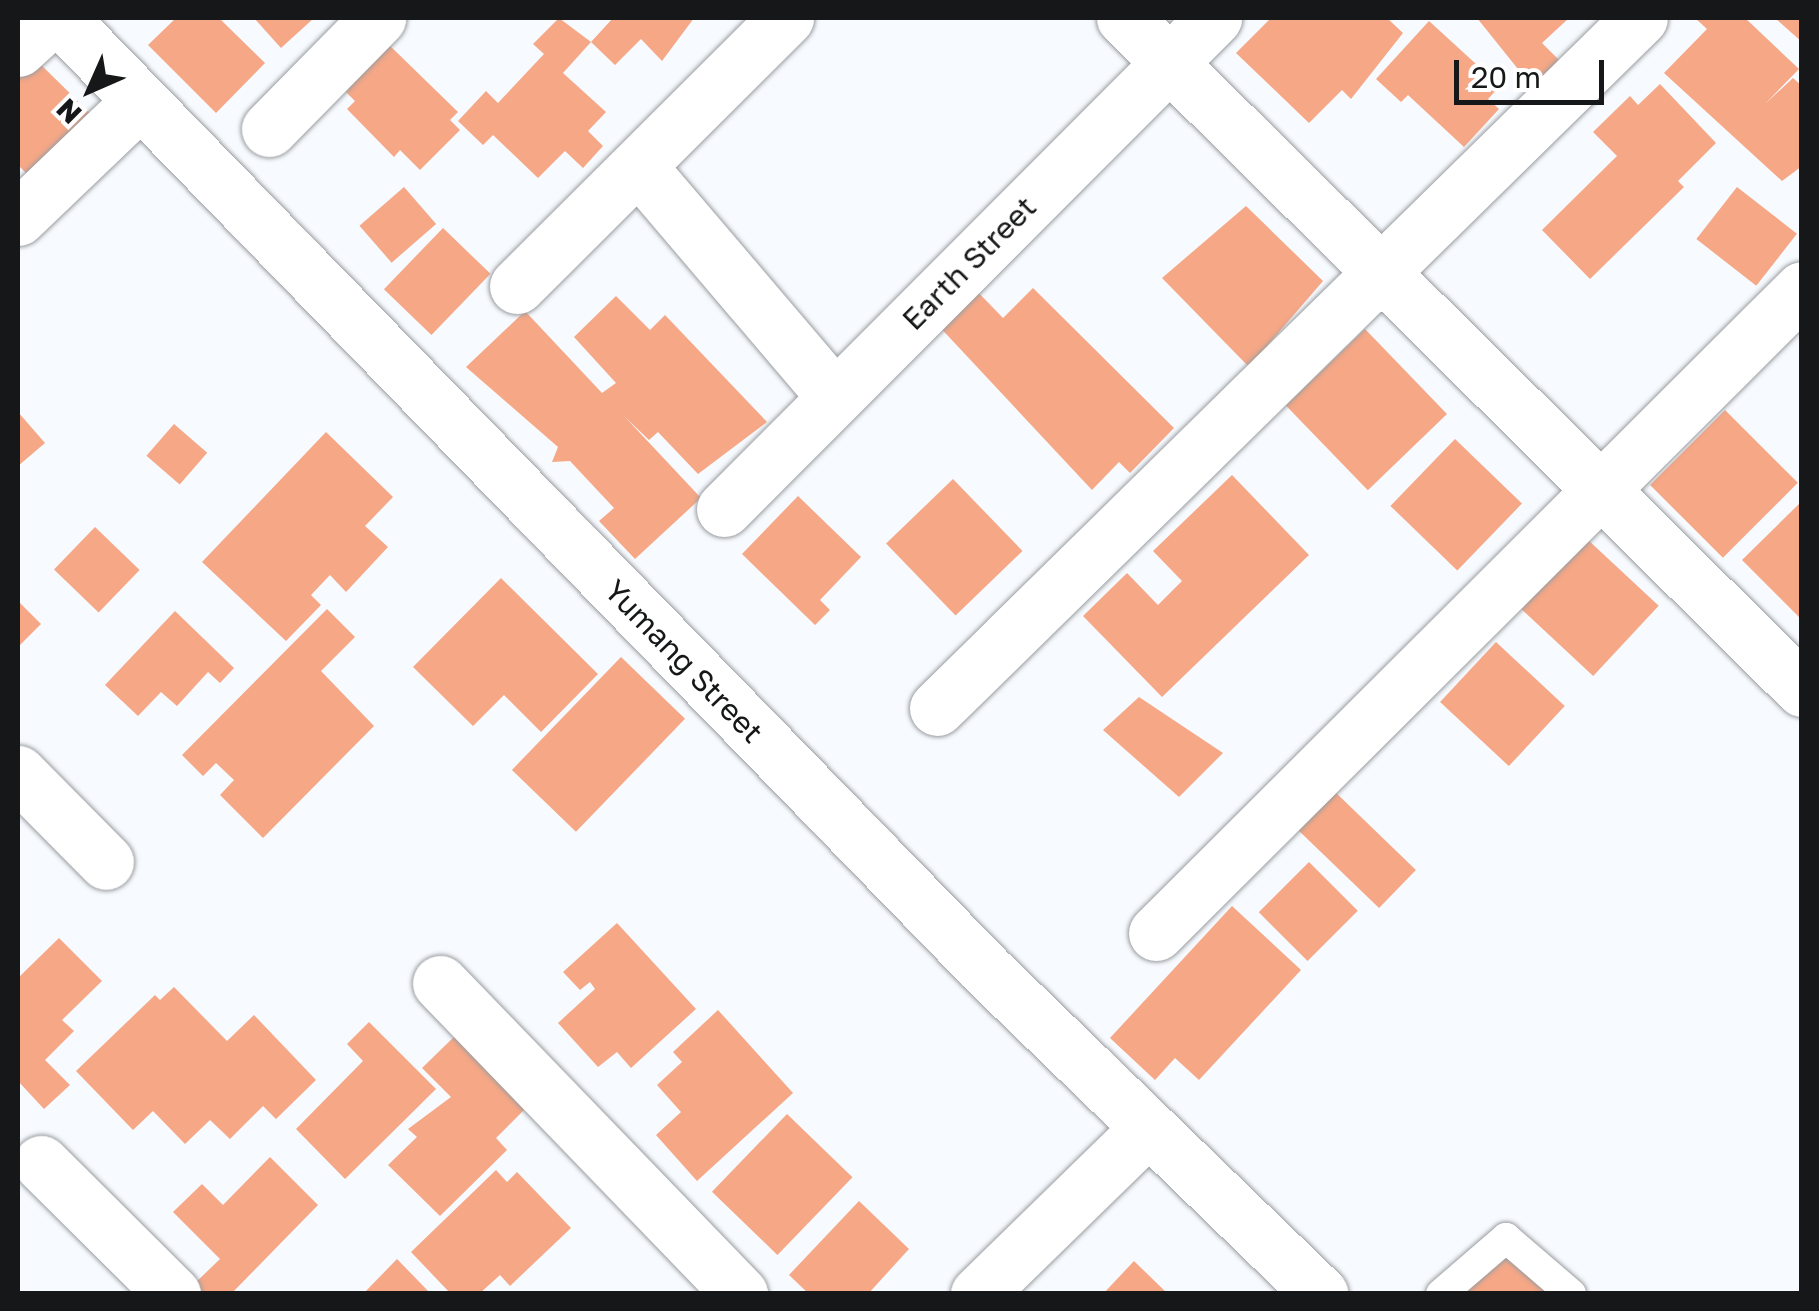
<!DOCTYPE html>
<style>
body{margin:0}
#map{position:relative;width:1819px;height:1311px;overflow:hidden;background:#f7fafe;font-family:"Golos Text",sans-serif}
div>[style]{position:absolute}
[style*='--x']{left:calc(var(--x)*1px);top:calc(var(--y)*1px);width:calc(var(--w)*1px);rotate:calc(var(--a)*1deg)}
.building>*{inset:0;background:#f5a786;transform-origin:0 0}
.roads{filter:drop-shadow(0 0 2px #999da0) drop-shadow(0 0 2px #999da0)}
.lane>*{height:30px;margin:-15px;padding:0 15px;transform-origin:15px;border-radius:15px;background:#fff}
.street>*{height:55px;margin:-27.5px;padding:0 27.5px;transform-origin:27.5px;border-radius:27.5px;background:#fff}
.secondary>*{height:55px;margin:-27.5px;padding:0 27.5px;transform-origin:27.5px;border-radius:27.5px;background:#fff}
span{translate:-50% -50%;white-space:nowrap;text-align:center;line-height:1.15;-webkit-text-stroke:10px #fff;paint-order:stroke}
.street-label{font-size:30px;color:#161718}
.frame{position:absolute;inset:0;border:20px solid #161718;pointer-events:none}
.north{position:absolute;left:40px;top:40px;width:100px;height:100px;-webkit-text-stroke:8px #fff;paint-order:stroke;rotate:225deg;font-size:28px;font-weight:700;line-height:40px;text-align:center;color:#161718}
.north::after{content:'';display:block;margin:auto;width:35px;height:45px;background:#161718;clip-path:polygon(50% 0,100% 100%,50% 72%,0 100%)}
.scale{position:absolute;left:1454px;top:60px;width:150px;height:45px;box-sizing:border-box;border:5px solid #161718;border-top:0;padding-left:12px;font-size:30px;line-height:35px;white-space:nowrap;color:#161718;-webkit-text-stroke:8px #fff;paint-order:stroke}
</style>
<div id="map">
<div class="building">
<i style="clip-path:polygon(176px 18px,219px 18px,265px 63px,216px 113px,148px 45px)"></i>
<i style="clip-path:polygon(254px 18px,314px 18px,281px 48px)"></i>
<i style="clip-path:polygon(559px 18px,591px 42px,613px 18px,694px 18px,662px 61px,641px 39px,615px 65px,591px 42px,563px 73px,606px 112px,588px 131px,603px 146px,583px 168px,565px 151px,538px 178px,493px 135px,483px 145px,458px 121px,486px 91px,498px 103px,544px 54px,533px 44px)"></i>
<i style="clip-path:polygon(1271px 18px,1387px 18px,1403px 33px,1351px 99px,1342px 90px,1309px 123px,1236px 53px)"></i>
<i style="clip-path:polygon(1477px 18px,1569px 18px,1542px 43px,1562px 63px,1534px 89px)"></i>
<i style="clip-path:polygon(1695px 18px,1745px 18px,1799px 69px,1765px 104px,1793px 78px,1802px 86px,1802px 166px,1782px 181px,1664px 73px,1707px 29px)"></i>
<i style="clip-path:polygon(1775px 18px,1802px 18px,1802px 42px)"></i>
<i style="clip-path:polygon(1429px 21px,1500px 86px,1488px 99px,1499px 109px,1464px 147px,1408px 95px,1401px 102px,1376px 79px)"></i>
<i style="clip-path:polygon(386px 42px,458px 112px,450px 120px,460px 130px,420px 170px,400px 150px,394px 157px,347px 109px,355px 101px,341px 87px)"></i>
<i style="clip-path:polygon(32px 56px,90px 113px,29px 176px,18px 165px,18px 71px)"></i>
<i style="clip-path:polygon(1660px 84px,1716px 143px,1678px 181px,1684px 187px,1590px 279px,1542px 230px,1617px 156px,1593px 132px,1630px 96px,1638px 105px)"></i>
<i style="left:404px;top:187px;width:49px;height:59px;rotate:49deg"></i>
<i style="left:1737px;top:187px;width:76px;height:66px;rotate:38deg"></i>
<i style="clip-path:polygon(1246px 206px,1323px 281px,1249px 367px,1162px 278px)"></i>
<i style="left:443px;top:228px;width:66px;height:85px;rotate:44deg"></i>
<i style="clip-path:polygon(971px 285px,1003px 318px,1033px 288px,1174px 428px,1130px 473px,1119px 462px,1092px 490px,935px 322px)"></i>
<i style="clip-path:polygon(616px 296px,650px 330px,665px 315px,767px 422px,698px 474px,658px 432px,649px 440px,624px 416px,701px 498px,635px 559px,599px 521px,614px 508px,570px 461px,552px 462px,558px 447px,466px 367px,525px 311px,602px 393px,616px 383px,574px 337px)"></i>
<i style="left:1365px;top:329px;width:118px;height:110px;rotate:46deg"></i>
<i style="left:1725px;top:410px;width:103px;height:106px;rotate:45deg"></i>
<i style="clip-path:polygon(18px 412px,45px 443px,18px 466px)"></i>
<i style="left:174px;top:424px;width:44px;height:42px;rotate:41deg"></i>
<i style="clip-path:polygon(326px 432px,393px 497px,365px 526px,388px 547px,346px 592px,330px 575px,311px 595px,321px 605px,286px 641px,202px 562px)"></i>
<i style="left:1455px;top:439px;width:93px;height:93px;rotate:44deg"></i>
<i style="clip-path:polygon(1232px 475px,1309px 555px,1162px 697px,1083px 616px,1127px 573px,1158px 605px,1182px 581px,1153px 551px)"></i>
<i style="left:953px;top:479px;width:100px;height:93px;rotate:46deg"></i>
<i style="clip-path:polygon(798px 496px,861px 557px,820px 600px,830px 610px,815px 625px,742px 554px)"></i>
<i style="clip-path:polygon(1802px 501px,1802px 620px,1742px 560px)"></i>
<i style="left:95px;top:527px;width:62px;height:59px;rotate:44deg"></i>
<i style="left:1587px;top:539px;width:98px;height:96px;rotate:43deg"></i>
<i style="clip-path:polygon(501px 578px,598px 674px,541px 732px,504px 695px,473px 726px,413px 667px)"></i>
<i style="clip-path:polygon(18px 601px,41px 624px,18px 647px)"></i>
<i style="clip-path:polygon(327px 609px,355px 637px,321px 671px,374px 726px,263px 838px,220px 795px,234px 780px,216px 763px,203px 776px,182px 755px)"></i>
<i style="clip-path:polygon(175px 611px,234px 668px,220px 683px,208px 672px,177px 706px,161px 692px,138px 716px,105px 685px)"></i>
<i style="left:1496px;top:642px;width:94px;height:82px;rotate:43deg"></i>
<i style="left:621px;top:657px;width:89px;height:157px;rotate:44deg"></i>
<i style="clip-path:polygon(1139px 697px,1223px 753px,1179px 797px,1103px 730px)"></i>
<i style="left:1331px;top:788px;width:118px;height:53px;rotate:44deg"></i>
<i style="left:1309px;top:862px;width:69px;height:71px;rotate:45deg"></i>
<i style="clip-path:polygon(1232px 906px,1301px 970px,1199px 1080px,1175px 1058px,1155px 1080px,1110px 1038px)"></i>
<i style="clip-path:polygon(617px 923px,696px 1009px,631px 1068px,617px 1052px,598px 1067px,558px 1023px,595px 989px,590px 982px,580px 990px,563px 972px)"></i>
<i style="clip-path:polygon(59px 938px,102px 981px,62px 1020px,74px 1031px,45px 1060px,70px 1085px,44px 1109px,18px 1081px,18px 978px)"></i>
<i style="clip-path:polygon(174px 987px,227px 1041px,254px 1015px,316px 1080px,276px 1119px,263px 1106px,230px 1139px,210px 1120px,185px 1144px,153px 1111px,133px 1130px,76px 1071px,155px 995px,160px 1000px)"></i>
<i style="clip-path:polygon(718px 1010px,793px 1093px,697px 1181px,656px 1135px,681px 1112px,657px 1085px,682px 1062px,673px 1052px)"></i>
<i style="clip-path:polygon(369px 1022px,436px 1089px,345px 1179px,296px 1129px,363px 1061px,347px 1044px)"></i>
<i style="clip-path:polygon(458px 1033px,529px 1105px,496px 1138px,507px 1150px,440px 1216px,388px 1165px,417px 1137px,408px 1129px,451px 1097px,422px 1068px)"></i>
<i style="left:787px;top:1114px;width:91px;height:108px;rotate:44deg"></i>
<i style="clip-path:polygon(270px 1157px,318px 1205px,231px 1294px,199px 1294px,192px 1286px,220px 1259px,173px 1212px,202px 1184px,223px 1205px)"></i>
<i style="clip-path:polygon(496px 1170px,507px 1182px,517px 1172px,571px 1228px,510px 1286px,500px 1275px,479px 1294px,451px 1294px,411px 1252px)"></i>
<i style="clip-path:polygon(859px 1201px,909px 1249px,868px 1294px,809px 1294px,789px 1275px)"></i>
<i style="clip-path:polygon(1510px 1247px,1557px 1294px,1464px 1294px)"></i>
<i style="clip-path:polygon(397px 1259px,431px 1294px,363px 1294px)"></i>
<i style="clip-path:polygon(1134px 1261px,1168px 1294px,1103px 1294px)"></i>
</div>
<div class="roads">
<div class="lane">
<i style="--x:1441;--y:1294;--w:86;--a:-40.7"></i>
<i style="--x:1506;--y:1238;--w:86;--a:40.7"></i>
</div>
<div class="street">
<i style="--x:1124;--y:18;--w:954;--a:44.7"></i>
<i style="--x:18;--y:49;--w:46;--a:-42.4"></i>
<i style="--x:269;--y:129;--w:156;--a:-45.5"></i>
<i style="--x:639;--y:167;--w:302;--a:49.6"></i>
<i style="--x:18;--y:218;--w:169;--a:-43.8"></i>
<i style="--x:517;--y:286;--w:380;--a:-44.9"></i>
<i style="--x:724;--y:509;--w:694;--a:-45.06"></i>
<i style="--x:937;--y:708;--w:985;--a:-44.47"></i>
<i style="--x:18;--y:773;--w:125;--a:45.3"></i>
<i style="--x:1156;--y:933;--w:912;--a:-44.91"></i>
<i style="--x:440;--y:983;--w:432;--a:46"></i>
<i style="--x:41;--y:1163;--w:186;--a:44.8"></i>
<i style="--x:978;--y:1294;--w:236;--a:-44.3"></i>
</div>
<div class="secondary">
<i style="--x:60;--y:18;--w:1327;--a:45.79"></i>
<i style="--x:985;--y:969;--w:467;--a:44.1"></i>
</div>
</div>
<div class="street-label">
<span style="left:969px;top:263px;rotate:-45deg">Earth Street</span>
<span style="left:684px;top:661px;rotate:46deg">Yumang Street</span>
</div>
<div class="frame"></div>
<div class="north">N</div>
<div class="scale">20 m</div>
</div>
